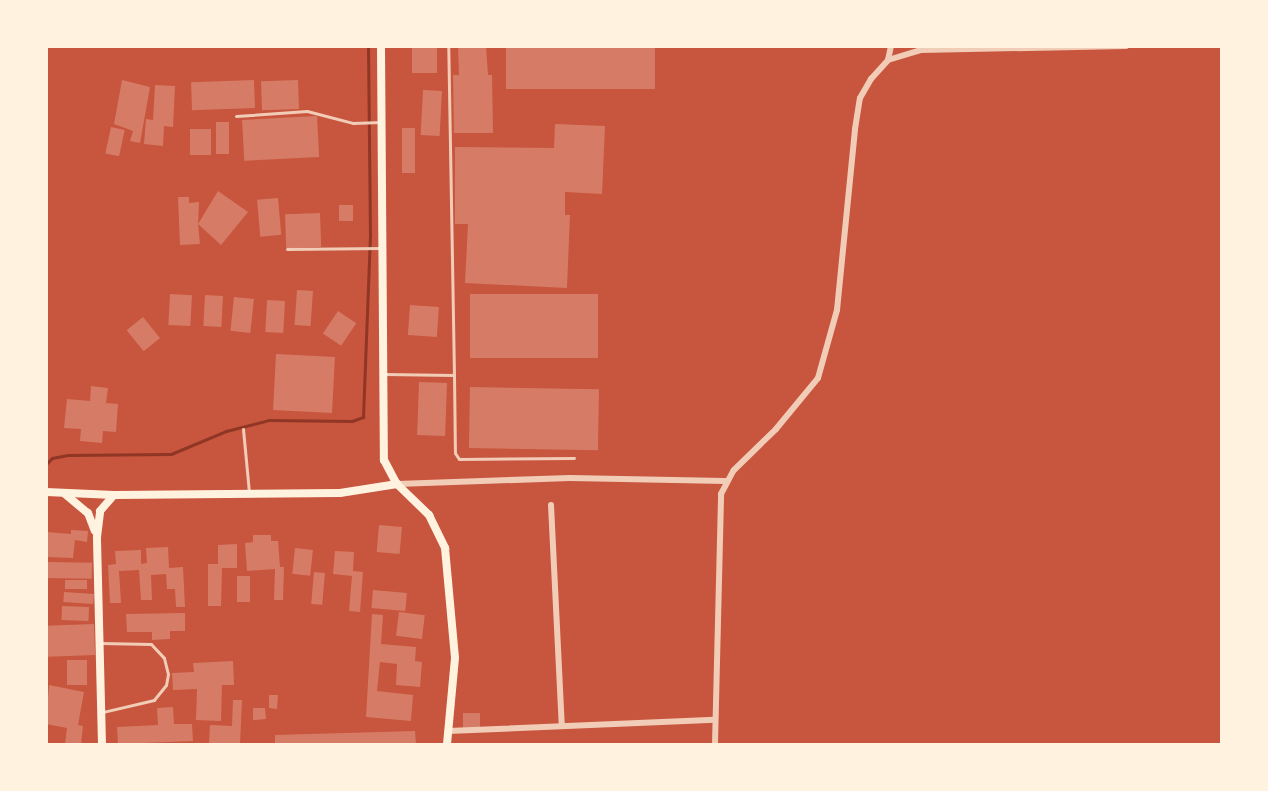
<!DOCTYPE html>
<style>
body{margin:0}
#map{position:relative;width:1268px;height:791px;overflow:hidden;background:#c8553d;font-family:"Titillium Web",sans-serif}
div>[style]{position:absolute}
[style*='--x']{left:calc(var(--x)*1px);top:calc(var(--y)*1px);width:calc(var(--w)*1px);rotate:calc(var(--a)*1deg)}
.stream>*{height:3px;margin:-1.5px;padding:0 1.5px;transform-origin:1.5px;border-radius:1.5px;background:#8f3625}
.building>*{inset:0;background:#d67c66;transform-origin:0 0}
.service>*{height:3px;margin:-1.5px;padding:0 1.5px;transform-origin:1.5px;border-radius:1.5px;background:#f1ccb7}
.minor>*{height:6px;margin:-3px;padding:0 3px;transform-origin:3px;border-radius:3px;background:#f1ccb7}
.secondary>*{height:8px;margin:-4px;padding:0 4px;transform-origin:4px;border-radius:4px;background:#fff3e0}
span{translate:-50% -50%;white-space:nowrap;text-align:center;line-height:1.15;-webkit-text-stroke:6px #fff3e0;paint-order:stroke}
.frame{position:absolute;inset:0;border:48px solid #fff3e0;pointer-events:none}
</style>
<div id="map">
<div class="stream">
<i style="--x:46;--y:464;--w:8;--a:-45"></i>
<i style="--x:52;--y:458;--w:16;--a:-11"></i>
<i style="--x:68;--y:455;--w:103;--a:-0.6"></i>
<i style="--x:171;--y:454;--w:60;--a:-22.7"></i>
<i style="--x:226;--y:431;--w:44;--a:-14.3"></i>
<i style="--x:269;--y:420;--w:83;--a:0.7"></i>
<i style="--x:352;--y:421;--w:12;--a:-20"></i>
<i style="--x:363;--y:417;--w:181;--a:-87.8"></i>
<i style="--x:370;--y:236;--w:190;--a:-90.6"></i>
</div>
<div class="building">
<i style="left:412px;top:46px;width:25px;height:27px"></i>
<i style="clip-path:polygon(458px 46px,486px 46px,488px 75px,492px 75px,493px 133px,454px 133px,453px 75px,459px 75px)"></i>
<i style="left:506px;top:46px;width:149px;height:43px"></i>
<i style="clip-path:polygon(122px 80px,150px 87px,140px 143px,130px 141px,133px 131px,114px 124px)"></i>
<i style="left:254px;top:80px;width:28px;height:63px;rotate:88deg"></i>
<i style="left:298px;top:80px;width:29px;height:37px;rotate:88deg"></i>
<i style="clip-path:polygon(155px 85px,175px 86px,173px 127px,164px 126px,163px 146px,144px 144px,146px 119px,153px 120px)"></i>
<i style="left:423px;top:90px;width:19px;height:45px;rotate:3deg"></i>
<i style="left:317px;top:116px;width:41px;height:75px;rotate:87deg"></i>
<i style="left:216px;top:122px;width:13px;height:32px"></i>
<i style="clip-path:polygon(555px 124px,605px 126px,602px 194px,565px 192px,565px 215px,570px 215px,567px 288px,465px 283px,468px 224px,455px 224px,455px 147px,554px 148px)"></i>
<i style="left:111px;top:127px;width:14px;height:27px;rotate:12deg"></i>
<i style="left:402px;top:128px;width:13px;height:45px"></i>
<i style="left:190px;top:129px;width:21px;height:26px"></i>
<i style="clip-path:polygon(218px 191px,248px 212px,221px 245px,198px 224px,200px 244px,180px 245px,178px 197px,189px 197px,189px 203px,199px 202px,198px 224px)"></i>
<i style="left:278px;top:198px;width:37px;height:21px;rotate:85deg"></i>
<i style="left:339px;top:205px;width:14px;height:16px"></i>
<i style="left:320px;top:213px;width:34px;height:35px;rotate:88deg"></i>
<i style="left:297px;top:290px;width:16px;height:35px;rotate:4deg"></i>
<i style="left:170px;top:294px;width:22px;height:31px;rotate:3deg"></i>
<i style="left:470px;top:294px;width:128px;height:64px"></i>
<i style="left:205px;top:295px;width:18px;height:31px;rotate:3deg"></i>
<i style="left:234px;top:297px;width:20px;height:34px;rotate:6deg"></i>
<i style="left:267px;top:300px;width:18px;height:32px;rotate:3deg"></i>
<i style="left:410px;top:305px;width:29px;height:30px;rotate:4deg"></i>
<i style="left:338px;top:311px;width:22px;height:27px;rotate:34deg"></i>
<i style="left:143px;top:317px;width:27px;height:21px;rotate:51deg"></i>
<i style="left:276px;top:354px;width:59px;height:56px;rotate:3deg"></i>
<i style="left:419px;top:382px;width:28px;height:53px;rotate:2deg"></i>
<i style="clip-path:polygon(91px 386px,108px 388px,106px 403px,118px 404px,116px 432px,103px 431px,102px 443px,80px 441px,81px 429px,64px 428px,67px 399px,90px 401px)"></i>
<i style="left:470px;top:387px;width:129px;height:61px;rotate:1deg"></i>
<i style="left:379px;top:525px;width:23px;height:27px;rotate:5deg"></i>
<i style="clip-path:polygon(71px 530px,88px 531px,87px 542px,75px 540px,73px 558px,46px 557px,46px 532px,71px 534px)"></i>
<i style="clip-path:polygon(253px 535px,271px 535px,271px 541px,278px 541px,280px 567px,284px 567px,283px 600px,274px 600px,275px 569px,247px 571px,245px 543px,253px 542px)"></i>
<i style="clip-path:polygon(237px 544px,237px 568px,222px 568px,221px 606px,208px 606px,208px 564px,218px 564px,218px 545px)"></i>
<i style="clip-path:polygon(168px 547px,169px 568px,183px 567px,185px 607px,176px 607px,175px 589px,167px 589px,166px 574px,151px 575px,152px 600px,141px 600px,139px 570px,119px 571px,121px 603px,110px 603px,108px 565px,116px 564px,115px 551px,141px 550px,141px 564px,147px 563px,146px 548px)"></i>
<i style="left:295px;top:548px;width:18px;height:26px;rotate:6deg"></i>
<i style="clip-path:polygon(335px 551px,354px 552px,353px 571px,363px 572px,360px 612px,349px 611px,352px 576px,333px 574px)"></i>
<i style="left:46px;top:562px;width:46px;height:16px;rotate:1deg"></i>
<i style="left:314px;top:572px;width:11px;height:32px;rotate:5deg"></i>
<i style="left:250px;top:576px;width:26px;height:13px;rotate:90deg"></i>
<i style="left:65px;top:580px;width:22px;height:9px"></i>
<i style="left:373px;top:590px;width:34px;height:18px;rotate:5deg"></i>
<i style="left:64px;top:592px;width:30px;height:10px;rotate:4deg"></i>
<i style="left:62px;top:606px;width:27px;height:14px;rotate:2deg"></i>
<i style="left:399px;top:612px;width:26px;height:24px;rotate:7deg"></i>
<i style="clip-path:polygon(185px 613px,185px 631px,170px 631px,170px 639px,152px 640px,152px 632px,127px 632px,126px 614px)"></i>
<i style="clip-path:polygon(372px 614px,383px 615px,381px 644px,416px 647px,415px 661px,422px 662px,420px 687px,396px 685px,397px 664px,380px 662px,377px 691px,413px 695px,411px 721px,366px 717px)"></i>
<i style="left:94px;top:624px;width:31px;height:48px;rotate:88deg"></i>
<i style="left:67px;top:660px;width:20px;height:25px"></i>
<i style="clip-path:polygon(233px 661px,234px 685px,222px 685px,221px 721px,196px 720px,197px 689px,173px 690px,172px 673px,194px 672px,193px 663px)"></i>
<i style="clip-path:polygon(49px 685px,84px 692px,78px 725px,83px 726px,81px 744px,65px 744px,67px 728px,46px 724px)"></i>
<i style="clip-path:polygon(269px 695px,278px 695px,277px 709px,269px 708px)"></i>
<i style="clip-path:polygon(233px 700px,242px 700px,240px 744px,209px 743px,210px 725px,232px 726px)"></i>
<i style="clip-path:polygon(173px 707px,174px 724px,192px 724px,193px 741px,118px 744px,117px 727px,158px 725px,157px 708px)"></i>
<i style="clip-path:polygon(253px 708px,265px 708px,266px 719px,253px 720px)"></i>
<i style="left:463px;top:713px;width:17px;height:15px"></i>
<i style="clip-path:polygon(415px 731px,416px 744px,275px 744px,275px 735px)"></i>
</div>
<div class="service">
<i style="--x:236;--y:116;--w:71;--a:-4"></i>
<i style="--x:307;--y:111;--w:48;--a:14.6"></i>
<i style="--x:353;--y:123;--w:28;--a:-2"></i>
<i style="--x:287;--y:249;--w:94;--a:-0.6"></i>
<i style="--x:384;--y:374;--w:70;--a:0.8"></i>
<i style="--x:454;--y:375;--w:329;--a:-91"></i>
<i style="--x:454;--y:375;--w:78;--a:89.3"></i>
<i style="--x:455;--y:453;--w:7;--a:56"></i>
<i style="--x:459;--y:459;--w:115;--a:-0.5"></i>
<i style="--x:243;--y:429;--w:64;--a:84.6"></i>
<i style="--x:101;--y:643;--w:50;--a:1.1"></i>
<i style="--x:151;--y:644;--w:19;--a:47"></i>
<i style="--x:164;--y:658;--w:16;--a:76"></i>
<i style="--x:168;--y:674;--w:11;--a:100"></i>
<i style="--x:166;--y:685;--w:19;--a:129"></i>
<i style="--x:154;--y:700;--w:52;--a:166.8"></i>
</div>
<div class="minor">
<i style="--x:888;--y:60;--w:14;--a:-78"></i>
<i style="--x:397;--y:484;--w:173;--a:-2"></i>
<i style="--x:570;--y:478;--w:155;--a:1.1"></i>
<i style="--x:551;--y:505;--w:221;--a:87.2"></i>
<i style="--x:448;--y:731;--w:267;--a:-2.4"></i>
<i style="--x:715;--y:744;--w:250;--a:-88.6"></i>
<i style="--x:721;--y:494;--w:27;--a:-62"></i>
<i style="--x:734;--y:470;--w:59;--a:-44.3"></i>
<i style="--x:776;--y:429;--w:66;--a:-50.5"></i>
<i style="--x:818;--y:378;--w:71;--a:-74.4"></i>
<i style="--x:837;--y:310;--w:182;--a:-84.3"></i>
<i style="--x:855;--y:129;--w:31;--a:-81"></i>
<i style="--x:860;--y:98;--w:22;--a:-60"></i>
<i style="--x:871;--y:79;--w:25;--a:-48"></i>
<i style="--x:888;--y:60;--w:34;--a:-17"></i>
<i style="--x:920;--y:50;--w:206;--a:-1.1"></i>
</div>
<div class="secondary">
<i style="--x:381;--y:46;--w:414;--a:89.6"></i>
<i style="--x:384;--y:460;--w:27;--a:62"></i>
<i style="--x:397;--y:484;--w:45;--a:44.1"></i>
<i style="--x:429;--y:515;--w:37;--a:64"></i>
<i style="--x:445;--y:548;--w:110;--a:84.8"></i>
<i style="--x:455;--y:658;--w:86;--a:95.3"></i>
<i style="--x:46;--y:492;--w:68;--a:2.5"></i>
<i style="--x:114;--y:495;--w:226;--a:-0.5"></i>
<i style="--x:340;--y:493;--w:58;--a:-9"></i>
<i style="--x:65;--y:494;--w:30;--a:40"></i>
<i style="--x:88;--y:513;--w:19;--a:69"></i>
<i style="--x:102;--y:744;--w:207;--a:-91.4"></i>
<i style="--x:97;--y:537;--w:26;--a:-83"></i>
<i style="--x:100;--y:511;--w:21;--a:-49"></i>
</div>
<div class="frame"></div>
</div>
